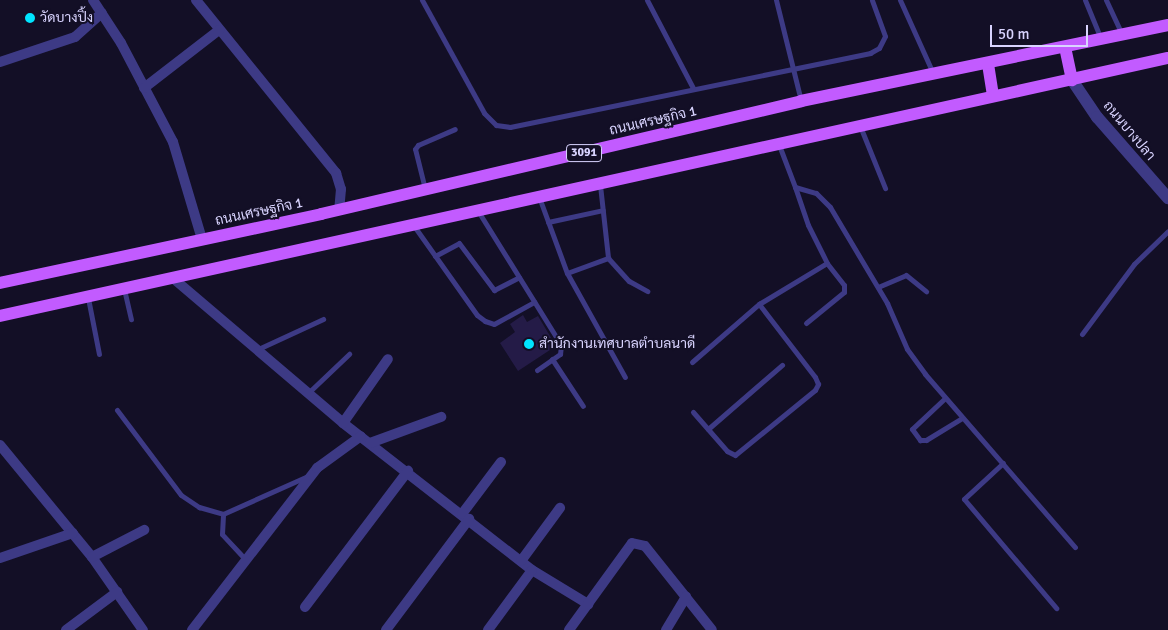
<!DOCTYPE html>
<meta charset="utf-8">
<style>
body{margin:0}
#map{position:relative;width:1168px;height:630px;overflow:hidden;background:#130f26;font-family:Signika,Sarabun,sans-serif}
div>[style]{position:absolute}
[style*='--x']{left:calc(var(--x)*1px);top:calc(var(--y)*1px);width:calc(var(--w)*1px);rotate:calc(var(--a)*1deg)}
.building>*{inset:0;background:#241b47}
.service>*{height:5px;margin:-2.5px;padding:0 2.5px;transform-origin:2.5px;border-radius:2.5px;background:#3d3a85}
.minor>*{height:10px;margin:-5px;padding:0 5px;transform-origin:5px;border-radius:5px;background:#3d3a85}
.tertiary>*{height:12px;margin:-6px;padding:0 6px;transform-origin:6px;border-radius:6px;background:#3d3a85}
.primary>*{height:12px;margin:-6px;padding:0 6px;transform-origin:6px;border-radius:6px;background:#c25bff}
.dots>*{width:14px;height:14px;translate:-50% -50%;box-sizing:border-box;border:2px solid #130f26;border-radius:50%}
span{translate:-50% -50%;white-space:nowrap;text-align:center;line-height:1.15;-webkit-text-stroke:4px #130f26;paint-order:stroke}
.shield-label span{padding:1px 4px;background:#130f26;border:1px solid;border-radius:4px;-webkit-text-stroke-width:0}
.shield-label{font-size:12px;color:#d9d4ff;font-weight:700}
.poi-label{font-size:14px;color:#d9d4ff}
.left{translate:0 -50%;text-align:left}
.street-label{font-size:14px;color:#d9d4ff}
.scale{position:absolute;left:990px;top:25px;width:98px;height:22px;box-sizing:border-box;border:2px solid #d9d4ff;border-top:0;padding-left:6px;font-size:15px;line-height:18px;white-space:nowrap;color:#d9d4ff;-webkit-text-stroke:4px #130f26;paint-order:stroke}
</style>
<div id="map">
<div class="building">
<i style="clip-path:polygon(523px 315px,527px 322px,538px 316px,556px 346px,518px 371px,500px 343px,515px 332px,510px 324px)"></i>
</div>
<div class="service">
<i style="--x:422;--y:0;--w:129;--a:61.2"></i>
<i style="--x:484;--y:113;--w:17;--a:45"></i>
<i style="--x:496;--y:125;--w:14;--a:8"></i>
<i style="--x:510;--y:127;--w:368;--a:-11.6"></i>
<i style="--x:870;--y:53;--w:10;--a:-29"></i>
<i style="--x:879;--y:48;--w:13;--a:-63"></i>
<i style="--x:885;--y:36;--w:38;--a:-110"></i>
<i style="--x:647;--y:0;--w:99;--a:62.4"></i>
<i style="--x:776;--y:0;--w:104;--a:76.1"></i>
<i style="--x:900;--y:0;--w:80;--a:65.7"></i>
<i style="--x:1085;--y:0;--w:42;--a:67.7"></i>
<i style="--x:1106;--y:0;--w:38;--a:65"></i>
<i style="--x:860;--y:126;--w:67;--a:68"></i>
<i style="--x:779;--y:145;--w:45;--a:69.1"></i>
<i style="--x:795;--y:187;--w:22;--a:16"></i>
<i style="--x:816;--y:193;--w:20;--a:45"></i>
<i style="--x:830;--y:207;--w:112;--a:59.3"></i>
<i style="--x:887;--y:303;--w:50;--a:66.5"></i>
<i style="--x:907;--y:349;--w:31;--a:54"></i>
<i style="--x:925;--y:374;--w:229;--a:49.1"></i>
<i style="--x:600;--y:185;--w:73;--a:83.7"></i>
<i style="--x:608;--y:258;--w:31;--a:48"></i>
<i style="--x:629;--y:281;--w:21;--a:29"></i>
<i style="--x:425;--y:189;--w:41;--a:-104"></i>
<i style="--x:415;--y:149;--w:5;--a:-53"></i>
<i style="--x:418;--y:145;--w:40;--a:-23.4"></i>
<i style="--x:539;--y:197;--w:81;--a:69.8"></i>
<i style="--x:567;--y:273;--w:44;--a:-20.1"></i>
<i style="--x:478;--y:211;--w:158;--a:58.2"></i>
<i style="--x:561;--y:345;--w:9;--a:96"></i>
<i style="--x:560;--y:354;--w:28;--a:145"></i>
<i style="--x:548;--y:222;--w:56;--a:-12.3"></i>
<i style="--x:414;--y:226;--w:109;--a:54.7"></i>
<i style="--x:477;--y:315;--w:10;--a:37"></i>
<i style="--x:485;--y:321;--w:9;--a:18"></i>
<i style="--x:494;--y:324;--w:46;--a:-28.8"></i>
<i style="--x:435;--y:256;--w:27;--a:-28"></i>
<i style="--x:459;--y:243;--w:59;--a:53.3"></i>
<i style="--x:494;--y:290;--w:28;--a:-27"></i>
<i style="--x:567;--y:273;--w:119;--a:60.9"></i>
<i style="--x:878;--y:287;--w:30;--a:-23"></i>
<i style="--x:906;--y:275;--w:26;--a:39"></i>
<i style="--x:124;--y:289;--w:31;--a:77"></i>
<i style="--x:88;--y:298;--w:57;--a:78.9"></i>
<i style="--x:806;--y:323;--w:49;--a:-39.2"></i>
<i style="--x:844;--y:292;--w:7;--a:-90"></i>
<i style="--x:844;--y:285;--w:28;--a:-128"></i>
<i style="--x:1082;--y:334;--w:87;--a:-53.4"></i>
<i style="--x:1134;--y:264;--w:47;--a:-44.1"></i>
<i style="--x:256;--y:350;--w:74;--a:-24.8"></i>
<i style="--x:552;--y:359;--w:56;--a:56.6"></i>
<i style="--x:692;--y:362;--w:89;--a:-40.9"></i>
<i style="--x:308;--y:393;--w:57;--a:-43.6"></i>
<i style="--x:944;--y:399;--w:44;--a:136.8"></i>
<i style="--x:912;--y:429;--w:14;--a:54"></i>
<i style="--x:920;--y:440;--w:6;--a:0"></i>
<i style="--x:926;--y:440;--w:42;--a:-31.4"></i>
<i style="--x:117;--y:410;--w:106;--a:53"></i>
<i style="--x:181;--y:495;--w:22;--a:34"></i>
<i style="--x:199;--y:507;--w:25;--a:16"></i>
<i style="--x:693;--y:412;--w:52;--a:48.9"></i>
<i style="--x:727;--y:451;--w:9;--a:27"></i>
<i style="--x:735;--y:455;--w:103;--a:-39.1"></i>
<i style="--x:815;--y:390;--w:7;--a:-63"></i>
<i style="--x:818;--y:384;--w:8;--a:-113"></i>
<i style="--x:815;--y:377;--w:92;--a:-127.5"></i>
<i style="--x:759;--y:304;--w:79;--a:-31.1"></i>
<i style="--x:827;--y:263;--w:42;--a:-116.6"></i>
<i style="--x:808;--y:225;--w:40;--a:-108.9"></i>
<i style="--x:708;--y:429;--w:98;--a:-40.9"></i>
<i style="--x:1003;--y:463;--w:53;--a:137.3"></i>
<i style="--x:964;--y:499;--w:143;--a:49.8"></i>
<i style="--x:246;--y:560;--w:35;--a:-133"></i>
<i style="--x:222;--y:534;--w:20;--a:-87"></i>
<i style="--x:223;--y:514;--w:93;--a:-24.1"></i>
</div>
<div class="minor">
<i style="--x:93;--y:0;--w:51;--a:56.9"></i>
<i style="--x:121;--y:43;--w:112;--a:62.3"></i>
<i style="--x:173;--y:142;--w:101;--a:73.4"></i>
<i style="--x:196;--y:0;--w:223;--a:51"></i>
<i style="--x:336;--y:173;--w:17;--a:73"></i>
<i style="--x:341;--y:189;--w:21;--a:95"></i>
<i style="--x:0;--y:62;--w:79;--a:-18.4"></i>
<i style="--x:75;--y:37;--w:36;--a:-42"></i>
<i style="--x:144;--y:88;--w:95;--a:-37.7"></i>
<i style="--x:174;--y:279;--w:222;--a:40.4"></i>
<i style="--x:343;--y:423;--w:239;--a:37.9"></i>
<i style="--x:532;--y:570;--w:66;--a:31.3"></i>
<i style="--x:343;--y:423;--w:78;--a:-54.9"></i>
<i style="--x:370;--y:443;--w:76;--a:-20.1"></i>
<i style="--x:0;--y:445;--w:145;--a:50.6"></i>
<i style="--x:92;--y:557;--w:89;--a:55.1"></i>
<i style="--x:462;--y:514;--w:65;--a:-53.1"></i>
<i style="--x:92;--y:557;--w:59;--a:-27.4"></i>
<i style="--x:0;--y:558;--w:77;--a:-18.9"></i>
<i style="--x:521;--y:561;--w:66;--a:-53.7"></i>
<i style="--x:305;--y:607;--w:171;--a:-52.9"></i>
<i style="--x:66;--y:630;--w:64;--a:-36.7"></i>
<i style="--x:192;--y:630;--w:205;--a:-52.3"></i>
<i style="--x:317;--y:468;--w:54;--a:-36"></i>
<i style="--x:386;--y:630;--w:139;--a:-53.2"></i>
<i style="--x:488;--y:630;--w:74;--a:-53.7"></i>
<i style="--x:569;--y:630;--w:107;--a:-54.1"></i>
<i style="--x:632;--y:543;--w:13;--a:13"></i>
<i style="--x:645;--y:546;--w:107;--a:51.4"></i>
<i style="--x:666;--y:630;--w:39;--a:-59"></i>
</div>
<div class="tertiary">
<i style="--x:1072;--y:80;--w:45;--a:56"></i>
<i style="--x:1097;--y:117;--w:108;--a:48.8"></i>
</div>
<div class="primary">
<i style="--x:1065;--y:47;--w:34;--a:78"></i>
<i style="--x:988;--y:64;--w:32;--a:81"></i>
<i style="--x:0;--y:283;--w:328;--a:-12.1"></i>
<i style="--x:321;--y:214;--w:493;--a:-13.2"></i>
<i style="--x:801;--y:101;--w:375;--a:-11.7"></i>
<i style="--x:0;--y:316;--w:1196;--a:-12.46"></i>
</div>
<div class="dots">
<i style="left:30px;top:18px;background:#00e5ff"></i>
<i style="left:529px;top:344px;background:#00e5ff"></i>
</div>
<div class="shield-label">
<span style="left:584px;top:153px">3091</span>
</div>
<div class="poi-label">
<span class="left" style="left:40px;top:18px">วัดบางปิ้ง</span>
<span class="left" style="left:539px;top:344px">สำนักงานเทศบาลตำบลนาดี</span>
</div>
<div class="street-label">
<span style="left:653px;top:121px;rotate:-13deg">ถนนเศรษฐกิจ 1</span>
<span style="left:1129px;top:131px;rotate:50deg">ถนนบางปลา</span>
<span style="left:259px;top:212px;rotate:-12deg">ถนนเศรษฐกิจ 1</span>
</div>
<div class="scale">50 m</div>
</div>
